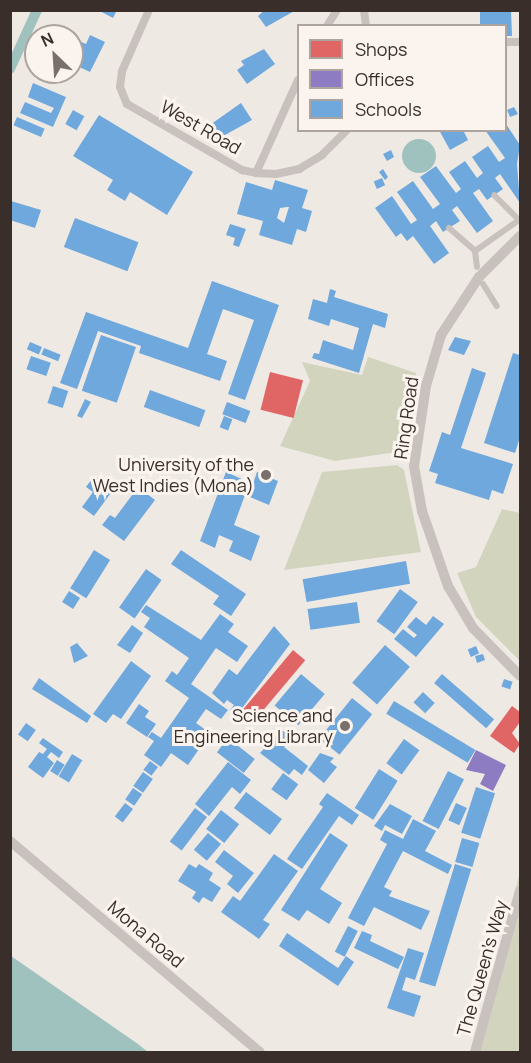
<!DOCTYPE html>
<style>
body{margin:0}
#map{position:relative;width:531px;height:1063px;overflow:hidden;background:#efe9e4;font-family:Manrope,sans-serif}
div>[style]{position:absolute}
[style*='--x']{left:calc(var(--x)*1px);top:calc(var(--y)*1px);width:calc(var(--w)*1px);rotate:calc(var(--a)*1deg)}
.green>*{inset:0;background:#d2d4be}
.water>*{inset:0;background:#a0c2bf}
.round{border-radius:50%}
.shops>*{inset:0;background:#e06666;transform-origin:0 0}
.offices>*{inset:0;background:#8e7cc3}
.schools>*{inset:0;background:#6fa8dc;transform-origin:0 0}
.canal>*{height:10px;margin:-5px;padding:0 5px;transform-origin:5px;border-radius:5px;background:#a0c2bf}
.pedestrian>*{height:6px;margin:-3px;padding:0 3px;transform-origin:3px;border-radius:3px;background:#c8c1bd}
.minor>*{height:8px;margin:-4px;padding:0 4px;transform-origin:4px;border-radius:4px;background:#c8c1bd}
.tertiary>*{height:10px;margin:-5px;padding:0 5px;transform-origin:5px;border-radius:5px;background:#c8c1bd}
.dots>*{width:16px;height:16px;translate:-50% -50%;box-sizing:border-box;border:3px solid #fbf3ed;border-radius:50%}
span{translate:-50% -50%;white-space:nowrap;text-align:center;line-height:1.15;-webkit-text-stroke:6px #fbf3ed;paint-order:stroke}
.street-label{font-size:18px;color:#3a2e2a}
.poi-label{font-size:18px;color:#3a2e2a}
.right{translate:-100% -50%;text-align:right}
.frame{position:absolute;inset:0;border:12px solid #3a2e2a;pointer-events:none}
.legend{position:absolute;left:297px;top:24px;width:210px;height:108px;box-sizing:border-box;background:#fbf3ed;border:2px solid #aea49f;margin:0;padding:8px 10px;list-style:none;font-size:18px;color:#3a2e2a}
.legend li{display:flex;align-items:center;gap:12px;height:30px}
.legend b{width:30px;border:2px solid #aea49f}
.north{position:absolute;left:24px;top:24px;width:60px;height:60px;box-sizing:border-box;background:#fbf3ed;border:2px solid #aea49f;border-radius:50%;rotate:335deg;font-size:16px;font-weight:700;line-height:24px;text-align:center;color:#3a2e2a}
.north::after{content:'';display:block;margin:auto;width:21px;height:27px;background:#796f6b;clip-path:polygon(50% 0,100% 100%,50% 72%,0 100%)}
</style>
<div id="map">
<div class="green">
<i style="clip-path:polygon(368px 357px,416px 373px,404px 451px,335px 461px,280px 446px,310px 381px,302px 362px,362px 375px)"></i>
<i style="clip-path:polygon(397px 465px,404px 470px,421px 552px,284px 570px,322px 472px)"></i>
<i style="clip-path:polygon(502px 509px,520px 513px,520px 661px,476px 617px,457px 573px,476px 567px)"></i>
<i style="clip-path:polygon(520px 872px,520px 1052px,473px 1052px)"></i>
</div>
<div class="water">
<i class="round" style="left:402px;top:139px;width:34px;height:34px"></i>
<i style="clip-path:polygon(11px 956px,138px 1044px,148px 1052px,11px 1052px)"></i>
</div>
<div class="shops">
<i style="left:270px;top:372px;width:34px;height:39px;rotate:14deg"></i>
<i style="left:293px;top:650px;width:16px;height:83px;rotate:40deg"></i>
<i style="clip-path:polygon(512px 706px,520px 712px,520px 722px,512px 733px,520px 744px,514px 753px,490px 736px)"></i>
</div>
<div class="offices">
<i style="clip-path:polygon(476px 750px,506px 765px,493px 791px,480px 784px,485px 774px,466px 770px)"></i>
</div>
<div class="schools">
<i style="clip-path:polygon(98px 10px,117px 10px,113px 18px)"></i>
<i style="clip-path:polygon(265px 10px,296px 10px,266px 27px,258px 16px)"></i>
<i style="clip-path:polygon(480px 10px,511px 10px,512px 36px,506px 36px,506px 26px,480px 26px)"></i>
<i style="clip-path:polygon(90px 35px,105px 42px,90px 72px,75px 65px,82px 50px,76px 47px,79px 41px,86px 44px)"></i>
<i style="clip-path:polygon(264px 49px,275px 64px,247px 84px,237px 70px,244px 65px,241px 61px)"></i>
<i style="clip-path:polygon(33px 83px,66px 97px,53px 127px,20px 113px,25px 102px,51px 113px,54px 108px,28px 97px)"></i>
<i style="clip-path:polygon(241px 103px,252px 120px,216px 140px,207px 127px)"></i>
<i style="clip-path:polygon(514px 107px,518px 114px,510px 117px,507px 110px)"></i>
<i style="left:73px;top:110px;width:13px;height:16px;rotate:29deg"></i>
<i style="clip-path:polygon(99px 115px,193px 172px,167px 215px,130px 192px,125px 201px,107px 190px,113px 180px,73px 156px)"></i>
<i style="left:17px;top:117px;width:30px;height:9px;rotate:23deg"></i>
<i style="clip-path:polygon(506px 124px,520px 145px,517px 164px,520px 203px,500px 174px,495px 178px,503px 189px,487px 200px,479px 189px,473px 193px,493px 221px,477px 233px,457px 206px,452px 210px,460px 221px,449px 228px,443px 232px,436px 221px,430px 226px,449px 253px,434px 264px,413px 236px,407px 241px,401px 233px,396px 237px,375px 208px,392px 196px,411px 224px,417px 220px,397px 192px,413px 181px,433px 209px,440px 204px,420px 177px,436px 166px,456px 193px,461px 189px,449px 172px,465px 161px,477px 178px,483px 173px,472px 157px,488px 146px,499px 162px,505px 158px,485px 130px,506px 130px)"></i>
<i style="clip-path:polygon(439px 130px,464px 132px,468px 140px,450px 150px)"></i>
<i style="clip-path:polygon(391px 150px,394px 157px,387px 161px,383px 154px)"></i>
<i style="clip-path:polygon(383px 169px,388px 177px,385px 180px,379px 172px)"></i>
<i style="left:382px;top:178px;width:8px;height:9px;rotate:67deg"></i>
<i style="clip-path:polygon(evenodd,275px 180px,308px 190px,302px 208px,312px 211px,306px 232px,297px 229px,292px 245px,259px 235px,263px 221px,237px 214px,246px 182px,272px 190px,275px 180px,287px 207px,289px 207px,284px 223px,277px 218px,280px 208px,287px 207px)"></i>
<i style="clip-path:polygon(11px 201px,41px 210px,35px 228px,10px 220px)"></i>
<i style="left:75px;top:218px;width:68px;height:31px;rotate:21deg"></i>
<i style="clip-path:polygon(230px 224px,246px 229px,239px 247px,233px 245px,235px 238px,226px 235px)"></i>
<i style="clip-path:polygon(212px 281px,279px 305px,245px 400px,228px 394px,254px 320px,223px 309px,207px 354px,227px 361px,220px 381px,139px 353px,141px 346px,98px 331px,77px 389px,60px 383px,86px 312px,188px 348px)"></i>
<i style="clip-path:polygon(330px 289px,336px 291px,334px 297px,388px 314px,385px 328px,373px 324px,359px 373px,312px 358px,314px 353px,319px 354px,323px 340px,353px 350px,359px 328px,331px 319px,329px 326px,308px 319px,313px 299px,327px 303px)"></i>
<i style="left:101px;top:335px;width:37px;height:59px;rotate:19deg"></i>
<i style="clip-path:polygon(455px 337px,471px 341px,464px 355px,448px 350px)"></i>
<i style="left:30px;top:342px;width:13px;height:8px;rotate:23deg"></i>
<i style="left:44px;top:348px;width:18px;height:7px;rotate:22deg"></i>
<i style="clip-path:polygon(513px 353px,520px 355px,520px 437px,515px 453px,484px 443px)"></i>
<i style="left:31px;top:356px;width:21px;height:14px;rotate:19deg"></i>
<i style="clip-path:polygon(472px 368px,486px 373px,461px 448px,513px 464px,503px 494px,492px 490px,489px 500px,435px 483px,438px 474px,429px 471px,442px 432px,450px 435px)"></i>
<i style="left:53px;top:386px;width:16px;height:18px;rotate:18deg"></i>
<i style="left:150px;top:390px;width:59px;height:18px;rotate:20deg"></i>
<i style="clip-path:polygon(85px 399px,91px 402px,82px 418px,77px 416px)"></i>
<i style="left:227px;top:402px;width:25px;height:13px;rotate:21deg"></i>
<i style="left:224px;top:416px;width:9px;height:12px;rotate:21deg"></i>
<i style="clip-path:polygon(226px 472px,253px 484px,257px 472px,278px 481px,269px 505px,245px 495px,234px 525px,260px 536px,251px 561px,229px 551px,233px 541px,219px 535px,215px 548px,200px 541px)"></i>
<i style="clip-path:polygon(94px 476px,116px 486px,94px 516px,82px 507px,93px 492px,86px 487px)"></i>
<i style="clip-path:polygon(138px 487px,155px 500px,124px 541px,102px 525px,110px 515px,115px 518px)"></i>
<i style="left:94px;top:550px;width:19px;height:45px;rotate:32deg"></i>
<i style="clip-path:polygon(181px 550px,246px 594px,231px 616px,213px 604px,219px 596px,171px 564px)"></i>
<i style="left:406px;top:561px;width:23px;height:105px;rotate:80deg"></i>
<i style="left:146px;top:569px;width:19px;height:47px;rotate:35deg"></i>
<i style="left:400px;top:589px;width:22px;height:40px;rotate:36deg"></i>
<i style="left:69px;top:591px;width:13px;height:13px;rotate:32deg"></i>
<i style="left:357px;top:602px;width:21px;height:50px;rotate:82deg"></i>
<i style="clip-path:polygon(146px 605px,201px 640px,220px 614px,234px 624px,228px 632px,248px 646px,237px 662px,216px 648px,191px 684px,228px 710px,221px 719px,206px 709px,196px 723px,210px 733px,188px 765px,171px 753px,161px 767px,144px 755px,154px 741px,148px 737px,152px 732px,161px 738px,189px 698px,165px 681px,172px 671px,177px 675px,189px 658px,144px 627px,150px 618px,141px 612px)"></i>
<i style="clip-path:polygon(433px 616px,444px 624px,416px 657px,394px 639px,403px 629px,414px 638px,417px 635px,407px 627px,416px 617px,426px 625px)"></i>
<i style="clip-path:polygon(132px 625px,143px 633px,130px 653px,117px 645px)"></i>
<i style="clip-path:polygon(274px 626px,290px 644px,237px 715px,230px 710px,234px 705px,227px 700px,224px 704px,212px 693px,229px 669px,237px 675px)"></i>
<i style="clip-path:polygon(77px 643px,88px 656px,74px 663px,70px 647px)"></i>
<i style="left:385px;top:645px;width:33px;height:50px;rotate:41deg"></i>
<i style="left:476px;top:646px;width:8px;height:9px;rotate:67deg"></i>
<i style="clip-path:polygon(483px 654px,485px 660px,477px 663px,475px 656px)"></i>
<i style="clip-path:polygon(131px 661px,151px 676px,121px 719px,113px 714px,106px 723px,93px 714px)"></i>
<i style="left:301px;top:674px;width:31px;height:41px;rotate:40deg"></i>
<i style="left:442px;top:674px;width:69px;height:12px;rotate:41deg"></i>
<i style="clip-path:polygon(39px 678px,91px 716px,87px 723px,32px 689px)"></i>
<i style="left:504px;top:679px;width:9px;height:8px;rotate:18deg"></i>
<i style="left:423px;top:692px;width:16px;height:14px;rotate:43deg"></i>
<i style="left:352px;top:698px;width:26px;height:52px;rotate:39deg"></i>
<i style="left:394px;top:701px;width:95px;height:15px;rotate:31deg"></i>
<i style="clip-path:polygon(139px 704px,149px 711px,145px 717px,156px 724px,147px 737px,126px 723px)"></i>
<i style="left:26px;top:723px;width:12px;height:14px;rotate:35deg"></i>
<i style="clip-path:polygon(282px 730px,292px 738px,284px 747px,308px 766px,302px 775px,294px 769px,289px 775px,260px 753px)"></i>
<i style="clip-path:polygon(43px 738px,63px 752px,59px 758px,51px 752px,47px 757px,54px 763px,43px 778px,28px 767px,39px 752px,43px 754px,47px 749px,39px 743px)"></i>
<i style="left:228px;top:738px;width:34px;height:18px;rotate:38deg"></i>
<i style="left:404px;top:739px;width:19px;height:30px;rotate:36deg"></i>
<i style="clip-path:polygon(320px 753px,334px 758px,330px 762px,337px 767px,324px 783px,308px 770px)"></i>
<i style="left:72px;top:754px;width:12px;height:26px;rotate:31deg"></i>
<i style="left:57px;top:760px;width:9px;height:13px;rotate:32deg"></i>
<i style="left:150px;top:761px;width:10px;height:11px;rotate:37deg"></i>
<i style="clip-path:polygon(228px 762px,251px 780px,240px 794px,232px 787px,209px 816px,195px 804px)"></i>
<i style="left:379px;top:769px;width:22px;height:46px;rotate:32deg"></i>
<i style="left:448px;top:771px;width:18px;height:56px;rotate:27deg"></i>
<i style="left:143px;top:772px;width:12px;height:17px;rotate:35deg"></i>
<i style="left:283px;top:773px;width:19px;height:20px;rotate:36deg"></i>
<i style="left:476px;top:787px;width:20px;height:48px;rotate:18deg"></i>
<i style="left:133px;top:788px;width:11px;height:14px;rotate:34deg"></i>
<i style="left:246px;top:792px;width:45px;height:20px;rotate:37deg"></i>
<i style="clip-path:polygon(327px 793px,359px 815px,352px 825px,339px 816px,302px 869px,287px 859px,323px 807px,319px 804px)"></i>
<i style="left:125px;top:803px;width:10px;height:17px;rotate:37deg"></i>
<i style="left:456px;top:803px;width:12px;height:19px;rotate:24deg"></i>
<i style="clip-path:polygon(390px 804px,412px 816px,402px 834px,385px 825px,382px 831px,374px 826px)"></i>
<i style="left:195px;top:808px;width:15px;height:42px;rotate:37deg"></i>
<i style="left:221px;top:810px;width:23px;height:24px;rotate:38deg"></i>
<i style="clip-path:polygon(413px 819px,436px 831px,425px 851px,452px 865px,448px 874px,403px 851px,384px 887px,392px 891px,389px 896px,430px 911px,421px 930px,374px 907px,364px 926px,348px 918px,387px 844px,380px 840px,385px 830px,403px 839px)"></i>
<i style="left:208px;top:833px;width:17px;height:22px;rotate:40deg"></i>
<i style="clip-path:polygon(330px 833px,348px 845px,320px 889px,342px 903px,329px 924px,307px 910px,299px 921px,281px 910px)"></i>
<i style="left:462px;top:838px;width:18px;height:25px;rotate:16deg"></i>
<i style="clip-path:polygon(224px 850px,254px 873px,238px 893px,227px 884px,233px 876px,215px 862px)"></i>
<i style="clip-path:polygon(274px 854px,298px 871px,263px 920px,270px 924px,259px 939px,221px 912px,233px 896px,240px 901px)"></i>
<i style="clip-path:polygon(189px 864px,196px 868px,199px 864px,213px 873px,209px 880px,221px 888px,212px 902px,203px 897px,199px 903px,192px 898px,196px 892px,178px 881px)"></i>
<i style="left:455px;top:864px;width:17px;height:123px;rotate:17deg"></i>
<i style="left:348px;top:926px;width:11px;height:29px;rotate:27deg"></i>
<i style="clip-path:polygon(362px 931px,372px 935px,370px 941px,404px 957px,398px 969px,354px 948px)"></i>
<i style="clip-path:polygon(287px 933px,338px 968px,346px 956px,354px 962px,338px 986px,279px 946px)"></i>
<i style="clip-path:polygon(408px 948px,424px 953px,415px 980px,406px 977px,402px 990px,421px 996px,414px 1017px,387px 1008px)"></i>
</div>
<div class="canal">
<i style="--x:10;--y:69;--w:65;--a:-65.4"></i>
</div>
<div class="pedestrian">
<i style="--x:449;--y:228;--w:35;--a:41"></i>
<i style="--x:475;--y:251;--w:16;--a:83"></i>
<i style="--x:475;--y:251;--w:54;--a:-35.2"></i>
<i style="--x:519;--y:220;--w:35;--a:-135"></i>
<i style="--x:483;--y:284;--w:26;--a:58"></i>
</div>
<div class="minor">
<i style="--x:149;--y:10;--w:67;--a:113.9"></i>
<i style="--x:122;--y:71;--w:16;--a:97"></i>
<i style="--x:120;--y:87;--w:18;--a:68"></i>
<i style="--x:127;--y:104;--w:133;--a:29.9"></i>
<i style="--x:242;--y:170;--w:14;--a:12"></i>
<i style="--x:256;--y:173;--w:20;--a:3"></i>
<i style="--x:276;--y:174;--w:24;--a:-12"></i>
<i style="--x:299;--y:169;--w:27;--a:-31"></i>
<i style="--x:322;--y:155;--w:35;--a:-45"></i>
<i style="--x:364;--y:10;--w:16;--a:83"></i>
<i style="--x:327;--y:26;--w:19;--a:-58"></i>
<i style="--x:506;--y:42;--w:14;--a:0"></i>
<i style="--x:256;--y:173;--w:102;--a:-65.7"></i>
</div>
<div class="tertiary">
<i style="--x:520;--y:236;--w:58;--a:135"></i>
<i style="--x:479;--y:277;--w:69;--a:123.2"></i>
<i style="--x:441;--y:335;--w:53;--a:106.4"></i>
<i style="--x:426;--y:386;--w:81;--a:98.5"></i>
<i style="--x:414;--y:466;--w:46;--a:79.9"></i>
<i style="--x:422;--y:511;--w:79;--a:70.9"></i>
<i style="--x:448;--y:586;--w:49;--a:59.2"></i>
<i style="--x:473;--y:628;--w:67;--a:45.6"></i>
<i style="--x:10;--y:841;--w:327;--a:40.2"></i>
<i style="--x:475;--y:1052;--w:167;--a:-74.4"></i>
</div>
<div class="dots">
<i style="left:266px;top:475px;background:#796f6b"></i>
<i style="left:345px;top:726px;background:#796f6b"></i>
</div>
<div class="street-label">
<span style="left:201px;top:127px;rotate:30deg">West Road</span>
<span style="left:406px;top:418px;rotate:-82deg">Ring Road</span>
<span style="left:146px;top:934px;rotate:40deg">Mona Road</span>
<span style="left:482px;top:968px;rotate:-74deg">The Queen's Way</span>
</div>
<div class="poi-label">
<span class="right" style="left:254px;top:475px">University of the<br>West Indies (Mona)</span>
<span class="right" style="left:333px;top:726px">Science and<br>Engineering Library</span>
</div>
<div class="frame"></div>
<ul class="legend">
<li><b style="height:16px;background:#e06666"></b>Shops</li>
<li><b style="height:16px;background:#8e7cc3"></b>Offices</li>
<li><b style="height:16px;background:#6fa8dc"></b>Schools</li>
</ul>
<div class="north">N</div>
</div>
